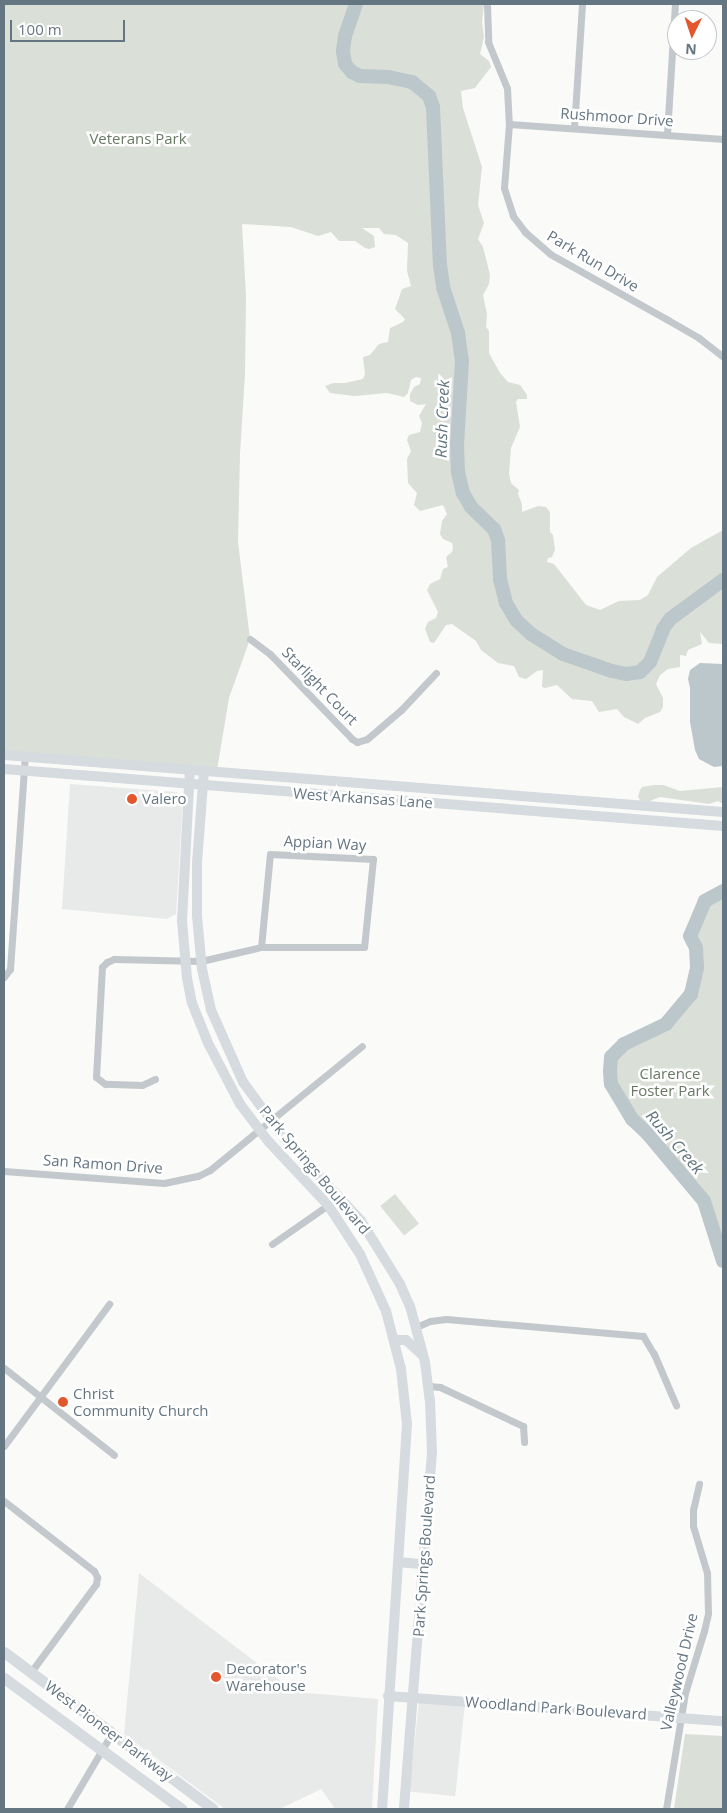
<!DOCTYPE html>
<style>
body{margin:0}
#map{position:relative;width:727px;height:1813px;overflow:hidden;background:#fafaf8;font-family:"Open Sans",sans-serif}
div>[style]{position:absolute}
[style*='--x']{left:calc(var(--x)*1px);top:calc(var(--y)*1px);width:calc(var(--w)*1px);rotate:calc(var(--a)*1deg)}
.built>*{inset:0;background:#e8e9e9;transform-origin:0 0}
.green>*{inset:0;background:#dadfd7;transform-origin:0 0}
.water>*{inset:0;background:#bbc7cb}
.river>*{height:14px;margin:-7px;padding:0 7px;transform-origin:7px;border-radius:7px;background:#bbc7cb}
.street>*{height:7px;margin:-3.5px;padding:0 3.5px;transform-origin:3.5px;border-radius:3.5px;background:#c3c8cc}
.secondary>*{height:10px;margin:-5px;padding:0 5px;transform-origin:5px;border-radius:5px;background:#d6dbdf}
.primary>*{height:11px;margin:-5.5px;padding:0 5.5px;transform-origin:5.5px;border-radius:5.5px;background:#d6dbdf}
.dots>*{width:14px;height:14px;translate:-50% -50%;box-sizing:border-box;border:2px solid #fff;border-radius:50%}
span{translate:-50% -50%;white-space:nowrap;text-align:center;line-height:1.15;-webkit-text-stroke:5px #fff;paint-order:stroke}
.street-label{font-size:15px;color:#657683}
.park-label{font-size:15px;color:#687a64}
.poi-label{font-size:15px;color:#657683}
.left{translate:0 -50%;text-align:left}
.water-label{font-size:16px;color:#60757c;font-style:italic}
.frame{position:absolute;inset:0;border:5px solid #657683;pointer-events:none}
.north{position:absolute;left:667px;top:10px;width:50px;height:50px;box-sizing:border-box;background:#fff;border:1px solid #c1c8cd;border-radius:50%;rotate:184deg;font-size:14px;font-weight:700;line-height:20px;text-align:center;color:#657683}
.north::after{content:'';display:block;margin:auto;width:18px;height:22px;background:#e4572e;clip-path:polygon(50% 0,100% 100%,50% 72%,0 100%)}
.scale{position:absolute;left:10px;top:20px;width:115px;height:22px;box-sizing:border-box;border:2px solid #657683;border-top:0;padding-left:6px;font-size:15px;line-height:18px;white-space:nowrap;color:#657683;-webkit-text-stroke:4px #fff;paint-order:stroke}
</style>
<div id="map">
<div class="built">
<i style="clip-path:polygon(70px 784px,177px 792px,183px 799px,176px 914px,167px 919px,62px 909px)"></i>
<i style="clip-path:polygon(139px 1573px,295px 1692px,378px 1699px,372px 1809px,332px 1809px,334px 1807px,321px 1789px,280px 1809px,225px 1809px,124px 1734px)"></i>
<i style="left:419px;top:1701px;width:46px;height:91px;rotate:6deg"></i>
</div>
<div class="green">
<i style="clip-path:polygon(4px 4px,484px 4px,482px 22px,484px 37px,480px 54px,489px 61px,491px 67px,475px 88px,461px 91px,463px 108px,482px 167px,478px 205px,484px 223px,478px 239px,483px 247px,490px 275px,489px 284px,483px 295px,487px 314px,486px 327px,489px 331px,489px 353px,500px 373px,508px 382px,520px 385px,527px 395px,527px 399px,518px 399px,516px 402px,520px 427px,511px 448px,509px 474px,511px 483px,519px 490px,518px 494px,522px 504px,522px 512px,538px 506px,546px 507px,550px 512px,550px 532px,553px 535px,555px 550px,552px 557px,548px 558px,547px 562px,554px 564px,586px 605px,600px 610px,619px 601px,640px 600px,648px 595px,657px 577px,691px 548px,723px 530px,723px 644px,709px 643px,700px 632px,702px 644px,688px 650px,686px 656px,680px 655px,680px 667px,668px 669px,660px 675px,656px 684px,663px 698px,663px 707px,660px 712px,645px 718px,638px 724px,624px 717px,617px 709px,599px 712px,592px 701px,572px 699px,557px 685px,545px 688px,542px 687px,543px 670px,537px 671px,526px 679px,519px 677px,514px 666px,498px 663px,481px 650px,476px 641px,452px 624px,446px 625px,434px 643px,430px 642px,425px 629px,428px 622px,436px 618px,438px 612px,427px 590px,430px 584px,440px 579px,443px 569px,448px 567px,446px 557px,452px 552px,453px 547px,452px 543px,443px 539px,440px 534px,442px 521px,447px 514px,443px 505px,420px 511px,414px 505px,417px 493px,408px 483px,407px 459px,411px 451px,407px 440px,409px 435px,420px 432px,422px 423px,419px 416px,426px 404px,418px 405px,410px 401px,410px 394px,414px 387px,420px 384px,421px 378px,416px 377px,411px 380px,408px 393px,404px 397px,387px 393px,354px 396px,330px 393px,325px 386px,333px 383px,345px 383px,363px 379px,365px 374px,363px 357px,370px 355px,379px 344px,388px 342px,390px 328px,403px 322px,405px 319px,395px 309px,402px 289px,411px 286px,407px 271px,408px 243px,396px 235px,384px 234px,379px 228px,362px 228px,374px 236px,375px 247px,369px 249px,365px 248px,355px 241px,339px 241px,331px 232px,318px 236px,291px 227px,242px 224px,246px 296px,245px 374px,240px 454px,238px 542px,250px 639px,229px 698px,217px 770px,4px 754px)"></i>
<i style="clip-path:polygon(654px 785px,663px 785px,680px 791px,723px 787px,723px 804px,718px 801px,709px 804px,660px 797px,650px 801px,641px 801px,638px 797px,640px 790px,642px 787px)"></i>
<i style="clip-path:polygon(723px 891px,723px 1261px,704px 1201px,647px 1133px,632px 1119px,611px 1084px,610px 1071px,611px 1057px,624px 1044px,666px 1024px,691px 994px,697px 968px,696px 948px,690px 936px,705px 901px)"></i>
<i style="left:395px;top:1194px;width:38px;height:19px;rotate:51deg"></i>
<i style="clip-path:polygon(685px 1734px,723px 1736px,723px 1809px,674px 1809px)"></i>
</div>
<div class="water">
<i style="clip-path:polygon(700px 663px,723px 664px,723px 766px,714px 767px,699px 759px,695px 750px,690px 722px,690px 688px,688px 679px,690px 670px)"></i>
</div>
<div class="river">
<i style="--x:356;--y:4;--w:34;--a:109"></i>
<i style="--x:345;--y:36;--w:15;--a:98"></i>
<i style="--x:343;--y:51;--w:13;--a:81"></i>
<i style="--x:345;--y:64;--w:11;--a:49"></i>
<i style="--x:352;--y:72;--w:9;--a:27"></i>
<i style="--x:360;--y:76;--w:28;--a:2"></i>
<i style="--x:388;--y:77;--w:25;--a:12"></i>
<i style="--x:412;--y:82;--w:22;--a:39"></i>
<i style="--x:429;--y:96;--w:12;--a:70"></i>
<i style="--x:433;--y:107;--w:158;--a:87.5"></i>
<i style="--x:440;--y:265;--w:22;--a:82"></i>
<i style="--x:443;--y:287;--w:48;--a:71.9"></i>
<i style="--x:458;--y:333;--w:28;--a:82"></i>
<i style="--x:462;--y:361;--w:83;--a:93.4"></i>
<i style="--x:457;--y:444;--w:28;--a:88"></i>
<i style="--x:458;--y:472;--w:22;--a:77"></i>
<i style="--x:463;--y:493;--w:16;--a:60"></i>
<i style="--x:471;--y:507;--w:32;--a:44"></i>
<i style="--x:494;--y:529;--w:12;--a:70"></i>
<i style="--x:498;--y:540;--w:39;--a:87"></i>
<i style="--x:500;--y:579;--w:25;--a:76"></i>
<i style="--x:506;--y:603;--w:21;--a:59"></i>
<i style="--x:517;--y:621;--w:19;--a:43"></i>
<i style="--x:531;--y:634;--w:38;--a:32"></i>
<i style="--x:563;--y:654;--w:52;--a:19.1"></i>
<i style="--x:612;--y:671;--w:14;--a:12"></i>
<i style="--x:626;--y:674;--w:14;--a:-8"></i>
<i style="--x:640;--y:672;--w:14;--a:-45"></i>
<i style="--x:650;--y:662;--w:35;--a:-68"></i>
<i style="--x:663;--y:629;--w:12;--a:-55"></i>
<i style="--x:670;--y:619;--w:66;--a:-36.3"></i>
<i style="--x:723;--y:891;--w:21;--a:151"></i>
<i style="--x:705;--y:901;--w:38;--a:113"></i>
<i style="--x:690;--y:936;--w:13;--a:63"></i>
<i style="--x:696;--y:948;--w:20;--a:87"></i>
<i style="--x:697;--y:968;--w:27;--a:103"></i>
<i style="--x:691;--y:994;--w:39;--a:130"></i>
<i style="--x:666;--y:1024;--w:47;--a:154.5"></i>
<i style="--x:624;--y:1044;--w:18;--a:135"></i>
<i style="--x:611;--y:1057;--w:14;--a:94"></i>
<i style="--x:610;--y:1071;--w:13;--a:86"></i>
<i style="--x:611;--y:1084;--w:41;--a:59"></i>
<i style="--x:632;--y:1119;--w:21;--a:43"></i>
<i style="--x:647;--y:1133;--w:89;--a:50"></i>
<i style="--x:704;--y:1201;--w:63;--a:72.4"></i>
</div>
<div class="street">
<i style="--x:487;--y:4;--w:38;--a:88"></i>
<i style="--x:488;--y:42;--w:50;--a:67.6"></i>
<i style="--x:507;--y:88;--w:36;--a:87"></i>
<i style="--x:509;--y:124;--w:64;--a:94.5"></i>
<i style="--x:504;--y:188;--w:29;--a:72"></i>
<i style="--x:513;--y:216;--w:20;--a:53"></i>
<i style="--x:525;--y:232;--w:33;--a:41"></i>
<i style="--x:550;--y:254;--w:135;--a:29.2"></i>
<i style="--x:668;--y:320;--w:36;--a:30"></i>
<i style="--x:699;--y:338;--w:31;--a:38"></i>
<i style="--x:509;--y:124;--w:215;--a:4"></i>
<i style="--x:574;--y:128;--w:124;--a:-86.3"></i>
<i style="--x:667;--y:134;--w:130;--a:-86.5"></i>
<i style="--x:250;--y:639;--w:25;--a:37"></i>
<i style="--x:270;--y:654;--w:118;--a:46"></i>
<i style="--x:352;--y:739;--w:6;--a:31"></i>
<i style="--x:357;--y:742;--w:10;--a:-17"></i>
<i style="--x:367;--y:739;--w:45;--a:-40.5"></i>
<i style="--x:401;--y:710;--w:51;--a:-46.6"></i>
<i style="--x:270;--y:854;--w:103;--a:2.8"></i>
<i style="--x:373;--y:859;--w:88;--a:95.8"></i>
<i style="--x:364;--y:947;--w:103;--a:180"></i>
<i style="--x:261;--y:947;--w:93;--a:-84.5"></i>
<i style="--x:4;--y:977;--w:10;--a:-53"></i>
<i style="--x:10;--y:969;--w:213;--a:-86"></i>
<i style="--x:155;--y:1079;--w:14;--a:155"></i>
<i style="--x:142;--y:1085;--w:37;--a:-178"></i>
<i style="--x:105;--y:1084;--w:11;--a:-142"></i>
<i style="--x:96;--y:1077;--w:110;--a:-86.9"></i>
<i style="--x:102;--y:967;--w:7;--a:-45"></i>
<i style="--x:107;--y:962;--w:8;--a:-23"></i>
<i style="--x:114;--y:959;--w:87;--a:1.3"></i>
<i style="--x:201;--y:961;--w:62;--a:-13.1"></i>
<i style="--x:4;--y:1171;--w:160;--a:4.3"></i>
<i style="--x:164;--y:1183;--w:35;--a:-12"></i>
<i style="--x:198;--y:1176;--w:13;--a:-27"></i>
<i style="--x:210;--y:1170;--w:196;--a:-39.2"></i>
<i style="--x:272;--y:1244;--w:68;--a:-34.9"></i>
<i style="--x:416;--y:1327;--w:15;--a:-23"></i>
<i style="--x:430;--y:1321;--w:16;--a:-7"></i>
<i style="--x:446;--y:1319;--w:198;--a:4.9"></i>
<i style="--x:643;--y:1336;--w:21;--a:59"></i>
<i style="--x:654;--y:1354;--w:56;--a:66.7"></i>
<i style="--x:4;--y:1368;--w:140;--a:38.3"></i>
<i style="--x:429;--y:1386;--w:11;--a:5"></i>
<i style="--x:440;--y:1387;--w:92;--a:25.2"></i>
<i style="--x:523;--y:1426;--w:16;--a:86"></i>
<i style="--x:4;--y:1446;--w:177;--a:-53.5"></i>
<i style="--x:4;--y:1501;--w:114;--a:37.9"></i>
<i style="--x:94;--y:1571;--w:7;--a:63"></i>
<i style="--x:97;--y:1577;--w:7;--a:98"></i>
<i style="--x:96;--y:1584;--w:109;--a:126.5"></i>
<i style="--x:67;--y:1809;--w:88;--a:-59.4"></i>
<i style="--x:666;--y:1809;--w:118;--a:-80.7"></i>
<i style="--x:685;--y:1693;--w:65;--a:-73"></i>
<i style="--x:704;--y:1631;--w:18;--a:-77"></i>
<i style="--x:708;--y:1613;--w:40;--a:-91.4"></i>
<i style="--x:707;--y:1573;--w:49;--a:-106.6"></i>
<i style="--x:693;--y:1526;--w:16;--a:-90"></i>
<i style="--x:693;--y:1510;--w:27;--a:-77"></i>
</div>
<div class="secondary">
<i style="--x:4;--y:755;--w:721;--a:4.53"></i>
<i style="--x:190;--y:768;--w:153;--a:93"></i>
<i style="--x:182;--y:921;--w:57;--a:85"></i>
<i style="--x:187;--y:978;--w:25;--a:79"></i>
<i style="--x:192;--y:1003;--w:43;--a:68.2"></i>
<i style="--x:208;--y:1043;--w:69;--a:62.3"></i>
<i style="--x:240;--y:1104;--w:48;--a:52.7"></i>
<i style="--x:269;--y:1142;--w:86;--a:46.9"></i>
<i style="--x:328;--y:1205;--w:59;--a:56.9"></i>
<i style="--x:360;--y:1254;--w:63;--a:65.5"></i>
<i style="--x:386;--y:1311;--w:60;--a:75.5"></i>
<i style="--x:401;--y:1369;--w:55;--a:83.8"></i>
<i style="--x:407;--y:1424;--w:386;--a:93.7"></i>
<i style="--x:4;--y:769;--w:721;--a:4.53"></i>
<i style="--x:204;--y:770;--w:94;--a:94.3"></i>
<i style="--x:197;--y:864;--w:52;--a:90"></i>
<i style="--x:197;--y:916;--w:53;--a:84.6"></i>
<i style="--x:202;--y:969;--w:42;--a:77.6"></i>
<i style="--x:211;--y:1010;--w:79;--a:66"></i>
<i style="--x:243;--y:1082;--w:69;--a:53.8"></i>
<i style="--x:284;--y:1138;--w:113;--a:47.1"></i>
<i style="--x:361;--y:1221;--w:74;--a:58.2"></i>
<i style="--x:400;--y:1284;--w:24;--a:66"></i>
<i style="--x:410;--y:1306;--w:58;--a:75"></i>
<i style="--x:425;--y:1362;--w:38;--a:83"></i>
<i style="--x:430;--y:1400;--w:52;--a:87.8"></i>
<i style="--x:432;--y:1452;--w:358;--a:94.5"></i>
<i style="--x:395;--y:1340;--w:11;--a:0"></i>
<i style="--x:406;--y:1340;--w:23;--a:43"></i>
<i style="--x:398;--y:1562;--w:25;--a:5"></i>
<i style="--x:388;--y:1696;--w:336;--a:4.3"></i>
</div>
<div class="primary">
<i style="--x:4;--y:1652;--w:261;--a:36.9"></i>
<i style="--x:4;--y:1678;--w:221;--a:36.4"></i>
</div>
<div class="dots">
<i style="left:132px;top:799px;background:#e4572e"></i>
<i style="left:63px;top:1402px;background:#e4572e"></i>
<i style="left:216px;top:1677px;background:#e4572e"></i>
</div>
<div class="street-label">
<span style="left:617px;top:117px;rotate:4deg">Rushmoor Drive</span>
<span style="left:593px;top:261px;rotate:31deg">Park Run Drive</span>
<span style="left:320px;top:686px;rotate:46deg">Starlight Court</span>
<span style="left:363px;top:798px;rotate:4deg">West Arkansas Lane</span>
<span style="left:325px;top:843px;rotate:3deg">Appian Way</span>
<span style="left:103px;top:1164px;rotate:4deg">San Ramon Drive</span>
<span style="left:315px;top:1170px;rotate:50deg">Park Springs Boulevard</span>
<span style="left:424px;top:1556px;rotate:-86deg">Park Springs Boulevard</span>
<span style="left:679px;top:1672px;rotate:-77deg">Valleywood Drive</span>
<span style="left:556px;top:1708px;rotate:4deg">Woodland Park Boulevard</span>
<span style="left:109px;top:1731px;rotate:37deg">West Pioneer Parkway</span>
</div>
<div class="park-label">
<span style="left:138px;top:139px">Veterans Park</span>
<span style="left:670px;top:1082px">Clarence<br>Foster Park</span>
</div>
<div class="poi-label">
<span class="left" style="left:142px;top:799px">Valero</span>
<span class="left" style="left:73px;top:1402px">Christ<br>Community Church</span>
<span class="left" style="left:226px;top:1677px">Decorator's<br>Warehouse</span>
</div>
<div class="water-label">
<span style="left:442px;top:419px;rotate:-88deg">Rush Creek</span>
<span style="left:675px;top:1142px;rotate:49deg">Rush Creek</span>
</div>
<div class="frame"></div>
<div class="north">N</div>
<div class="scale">100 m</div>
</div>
